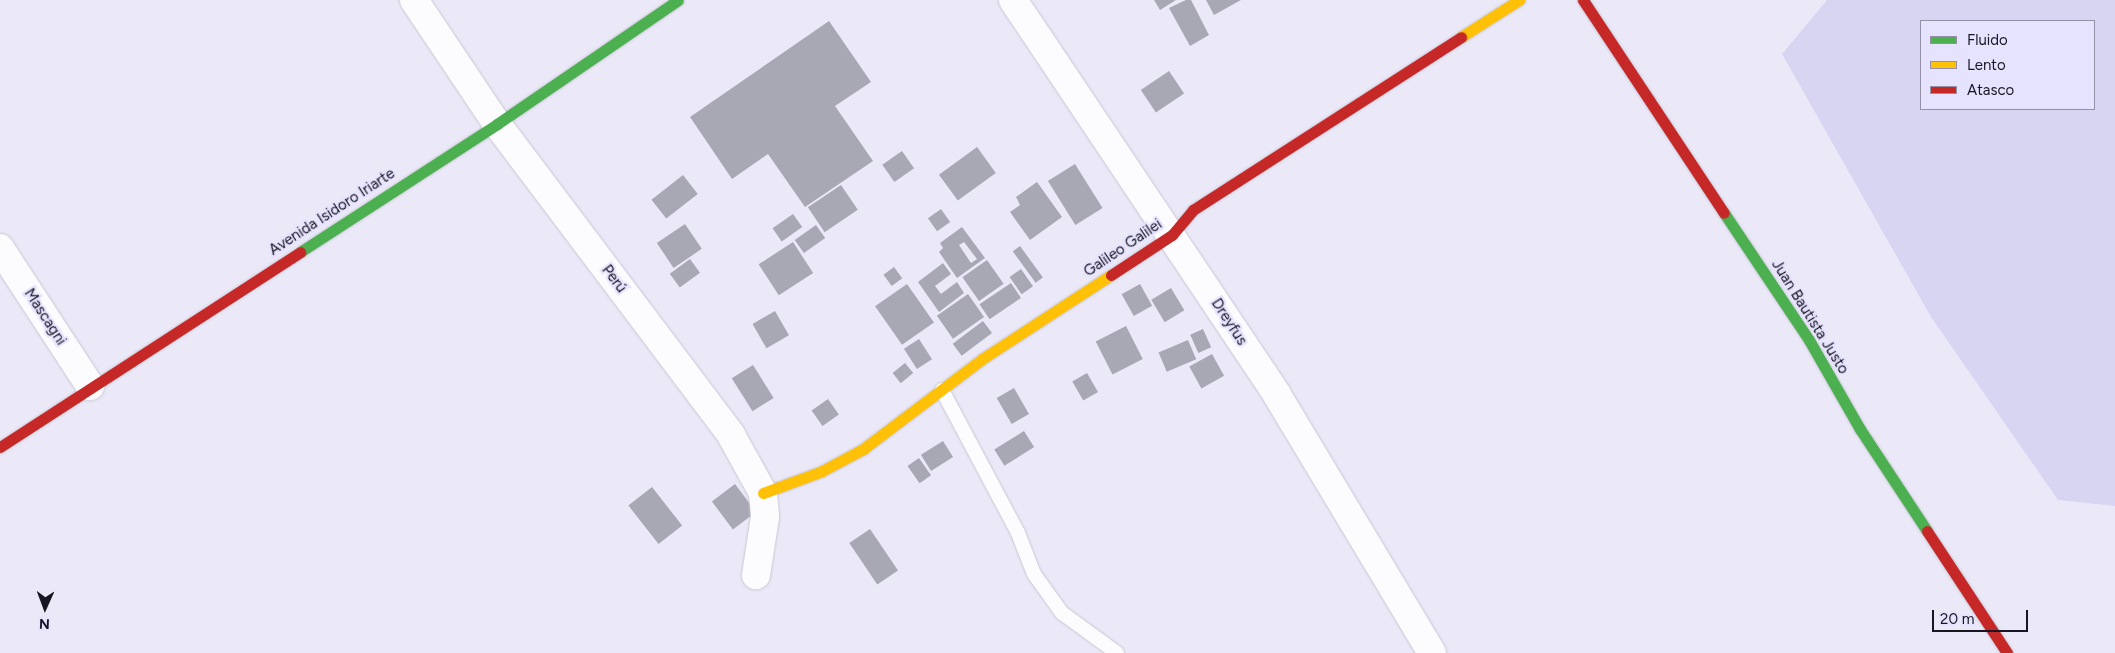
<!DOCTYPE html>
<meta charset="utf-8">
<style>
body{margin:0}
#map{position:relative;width:2115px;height:653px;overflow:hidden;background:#ebe9f8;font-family:Figtree,sans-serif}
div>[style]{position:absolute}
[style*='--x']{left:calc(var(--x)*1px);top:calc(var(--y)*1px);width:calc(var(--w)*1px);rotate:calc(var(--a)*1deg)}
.green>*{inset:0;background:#d8d5f2}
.building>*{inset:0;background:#a8a7b4;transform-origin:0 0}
.roads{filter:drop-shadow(0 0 1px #c8c7d4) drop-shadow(0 0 1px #c8c7d4)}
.lane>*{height:14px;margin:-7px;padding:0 7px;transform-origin:7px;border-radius:7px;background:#fcfcfe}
.street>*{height:28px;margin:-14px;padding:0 14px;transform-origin:14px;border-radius:14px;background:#fcfcfe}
.fast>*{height:11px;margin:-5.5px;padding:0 5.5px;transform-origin:5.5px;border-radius:5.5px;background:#4caf50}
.slow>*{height:11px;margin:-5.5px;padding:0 5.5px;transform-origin:5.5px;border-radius:5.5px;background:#ffc107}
.jam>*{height:11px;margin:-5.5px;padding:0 5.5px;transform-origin:5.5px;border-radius:5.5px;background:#c62828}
span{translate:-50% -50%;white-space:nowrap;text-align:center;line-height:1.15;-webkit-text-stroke:4.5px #e6e3fe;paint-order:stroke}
.street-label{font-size:15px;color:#181622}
.legend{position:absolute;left:1920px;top:20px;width:175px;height:90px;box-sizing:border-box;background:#e6e3fe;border:1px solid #9491a6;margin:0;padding:6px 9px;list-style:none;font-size:15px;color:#181622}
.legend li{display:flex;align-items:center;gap:10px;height:25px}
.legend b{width:25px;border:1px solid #9491a6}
.north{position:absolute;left:20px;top:583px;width:50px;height:50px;-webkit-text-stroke:4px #e6e3fe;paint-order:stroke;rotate:182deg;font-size:14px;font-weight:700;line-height:20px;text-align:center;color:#181622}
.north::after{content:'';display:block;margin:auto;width:18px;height:22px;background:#181622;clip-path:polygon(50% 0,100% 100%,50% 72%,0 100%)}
.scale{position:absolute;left:1932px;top:610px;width:96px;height:22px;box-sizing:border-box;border:2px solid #181622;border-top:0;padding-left:6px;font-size:15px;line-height:18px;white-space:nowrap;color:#181622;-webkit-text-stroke:4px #e6e3fe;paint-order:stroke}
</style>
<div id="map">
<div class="green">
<i style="clip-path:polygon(evenodd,1827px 0,2115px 0,2115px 506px,2058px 500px,1931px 317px,1782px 54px,1827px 0,1921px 21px,2094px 21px,2094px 109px,1921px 109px,1921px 21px)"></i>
</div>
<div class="building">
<i style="clip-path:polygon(1154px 0,1176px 0,1160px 10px)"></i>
<i style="clip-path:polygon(1186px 0,1191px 0,1209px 35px,1190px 46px,1169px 8px)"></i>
<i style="clip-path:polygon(1206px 0,1241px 0,1214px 15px)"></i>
<i style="clip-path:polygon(829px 21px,871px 82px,835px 106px,873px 161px,805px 207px,768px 154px,732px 179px,690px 117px)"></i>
<i style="left:1169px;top:71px;width:27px;height:34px;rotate:56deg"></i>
<i style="left:977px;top:147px;width:32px;height:47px;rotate:54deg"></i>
<i style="left:902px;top:151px;width:21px;height:24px;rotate:55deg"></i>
<i style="left:1075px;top:164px;width:52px;height:32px;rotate:58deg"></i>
<i style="left:683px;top:175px;width:24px;height:40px;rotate:52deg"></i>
<i style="clip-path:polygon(1037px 182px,1062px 217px,1030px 240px,1010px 212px,1020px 205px,1016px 197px)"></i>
<i style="left:841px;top:185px;width:30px;height:40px;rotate:56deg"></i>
<i style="left:941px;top:209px;width:16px;height:16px;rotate:55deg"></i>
<i style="left:793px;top:214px;width:16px;height:25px;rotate:55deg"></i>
<i style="left:685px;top:224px;width:30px;height:34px;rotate:56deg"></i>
<i style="left:816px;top:225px;width:16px;height:26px;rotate:55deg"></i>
<i style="clip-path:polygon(evenodd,962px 227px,985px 258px,957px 278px,939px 252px,943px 248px,940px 243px,962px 227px,964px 242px,977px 259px,971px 263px,959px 245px,964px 242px)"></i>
<i style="left:793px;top:242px;width:37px;height:41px;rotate:57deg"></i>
<i style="left:1020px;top:246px;width:39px;height:9px;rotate:54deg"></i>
<i style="left:690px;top:259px;width:17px;height:25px;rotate:54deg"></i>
<i style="left:987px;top:260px;width:29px;height:30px;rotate:55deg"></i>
<i style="clip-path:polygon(943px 263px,951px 274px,935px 286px,941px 294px,957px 282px,964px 293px,939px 312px,918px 282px)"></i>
<i style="left:894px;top:267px;width:14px;height:13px;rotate:54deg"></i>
<i style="left:1021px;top:269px;width:21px;height:14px;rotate:55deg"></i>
<i style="left:1011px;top:283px;width:18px;height:38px;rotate:56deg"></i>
<i style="left:907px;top:284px;width:47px;height:39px;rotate:55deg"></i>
<i style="left:1140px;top:284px;width:25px;height:21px;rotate:61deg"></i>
<i style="left:1171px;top:288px;width:26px;height:23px;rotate:59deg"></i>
<i style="left:968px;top:294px;width:28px;height:38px;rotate:55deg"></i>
<i style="left:775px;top:311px;width:28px;height:26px;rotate:60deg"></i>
<i style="left:983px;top:321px;width:15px;height:38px;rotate:53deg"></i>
<i style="left:1126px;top:326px;width:37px;height:34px;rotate:63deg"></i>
<i style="left:1203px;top:329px;width:20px;height:14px;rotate:66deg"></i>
<i style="left:919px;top:339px;width:24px;height:18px;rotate:57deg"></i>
<i style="left:1188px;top:340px;width:21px;height:32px;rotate:67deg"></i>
<i style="left:1212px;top:354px;width:25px;height:26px;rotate:61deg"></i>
<i style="left:905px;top:363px;width:13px;height:16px;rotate:51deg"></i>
<i style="left:753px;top:365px;width:39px;height:25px;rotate:58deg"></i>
<i style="left:1087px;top:373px;width:22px;height:17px;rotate:60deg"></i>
<i style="left:1014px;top:388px;width:30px;height:20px;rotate:60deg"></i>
<i style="left:828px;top:399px;width:19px;height:20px;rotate:55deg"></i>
<i style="left:1024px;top:431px;width:19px;height:35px;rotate:58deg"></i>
<i style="left:943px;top:441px;width:19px;height:26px;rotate:58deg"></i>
<i style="left:919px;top:458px;width:21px;height:14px;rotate:55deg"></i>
<i style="left:735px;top:484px;width:35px;height:29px;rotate:53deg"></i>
<i style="left:652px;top:487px;width:49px;height:30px;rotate:52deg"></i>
<i style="left:870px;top:529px;width:50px;height:25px;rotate:56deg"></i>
</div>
<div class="roads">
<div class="lane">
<i style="--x:942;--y:390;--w:162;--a:62"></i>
<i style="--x:1018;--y:533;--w:44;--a:68.7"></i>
<i style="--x:1034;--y:574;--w:48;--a:54.3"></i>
<i style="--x:1062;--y:613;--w:68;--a:36"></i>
</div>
<div class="street">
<i style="--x:414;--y:0;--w:149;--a:56.2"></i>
<i style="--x:497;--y:124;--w:389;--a:53"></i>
<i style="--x:731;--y:435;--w:66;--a:61.1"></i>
<i style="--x:763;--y:493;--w:24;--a:85"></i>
<i style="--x:765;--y:517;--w:59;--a:98.8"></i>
<i style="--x:1013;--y:0;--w:475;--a:56.2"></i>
<i style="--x:1277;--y:395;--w:301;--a:59"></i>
<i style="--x:0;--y:248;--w:165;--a:56.9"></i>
</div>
<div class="fast">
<i style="--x:1724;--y:213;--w:153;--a:56.2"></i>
<i style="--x:1809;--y:340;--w:103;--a:60.2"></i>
<i style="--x:1860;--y:429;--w:122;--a:56.7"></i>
<i style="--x:300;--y:252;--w:235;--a:-33"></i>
<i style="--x:497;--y:124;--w:219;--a:-34.4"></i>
</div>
<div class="slow">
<i style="--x:1461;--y:37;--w:69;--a:-32.5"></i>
<i style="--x:763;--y:493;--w:63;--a:-20.4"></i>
<i style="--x:822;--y:471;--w:47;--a:-28.2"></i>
<i style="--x:863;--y:449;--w:149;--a:-37.1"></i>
<i style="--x:982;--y:359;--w:154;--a:-33.1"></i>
</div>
<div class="jam">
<i style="--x:1583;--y:0;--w:255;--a:56.5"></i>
<i style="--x:1111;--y:275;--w:73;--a:-33.3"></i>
<i style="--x:1172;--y:235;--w:33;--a:-50"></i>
<i style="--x:1193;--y:210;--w:319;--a:-32.8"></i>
<i style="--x:0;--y:447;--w:358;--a:-33"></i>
<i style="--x:1927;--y:531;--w:146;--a:56.7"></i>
</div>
</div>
<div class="street-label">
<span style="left:332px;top:212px;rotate:-33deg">Avenida Isidoro Iriarte</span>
<span style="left:1123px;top:248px;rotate:-34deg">Galileo Galilei</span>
<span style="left:614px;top:279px;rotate:53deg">Perú</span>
<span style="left:45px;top:317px;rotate:57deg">Mascagni</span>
<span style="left:1810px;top:317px;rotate:58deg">Juan Bautista Justo</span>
<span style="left:1229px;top:322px;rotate:57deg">Dreyfus</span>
</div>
<ul class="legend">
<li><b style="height:6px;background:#4caf50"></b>Fluido</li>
<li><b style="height:6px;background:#ffc107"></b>Lento</li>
<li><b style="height:6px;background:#c62828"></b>Atasco</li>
</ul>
<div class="north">N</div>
<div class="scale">20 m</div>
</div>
